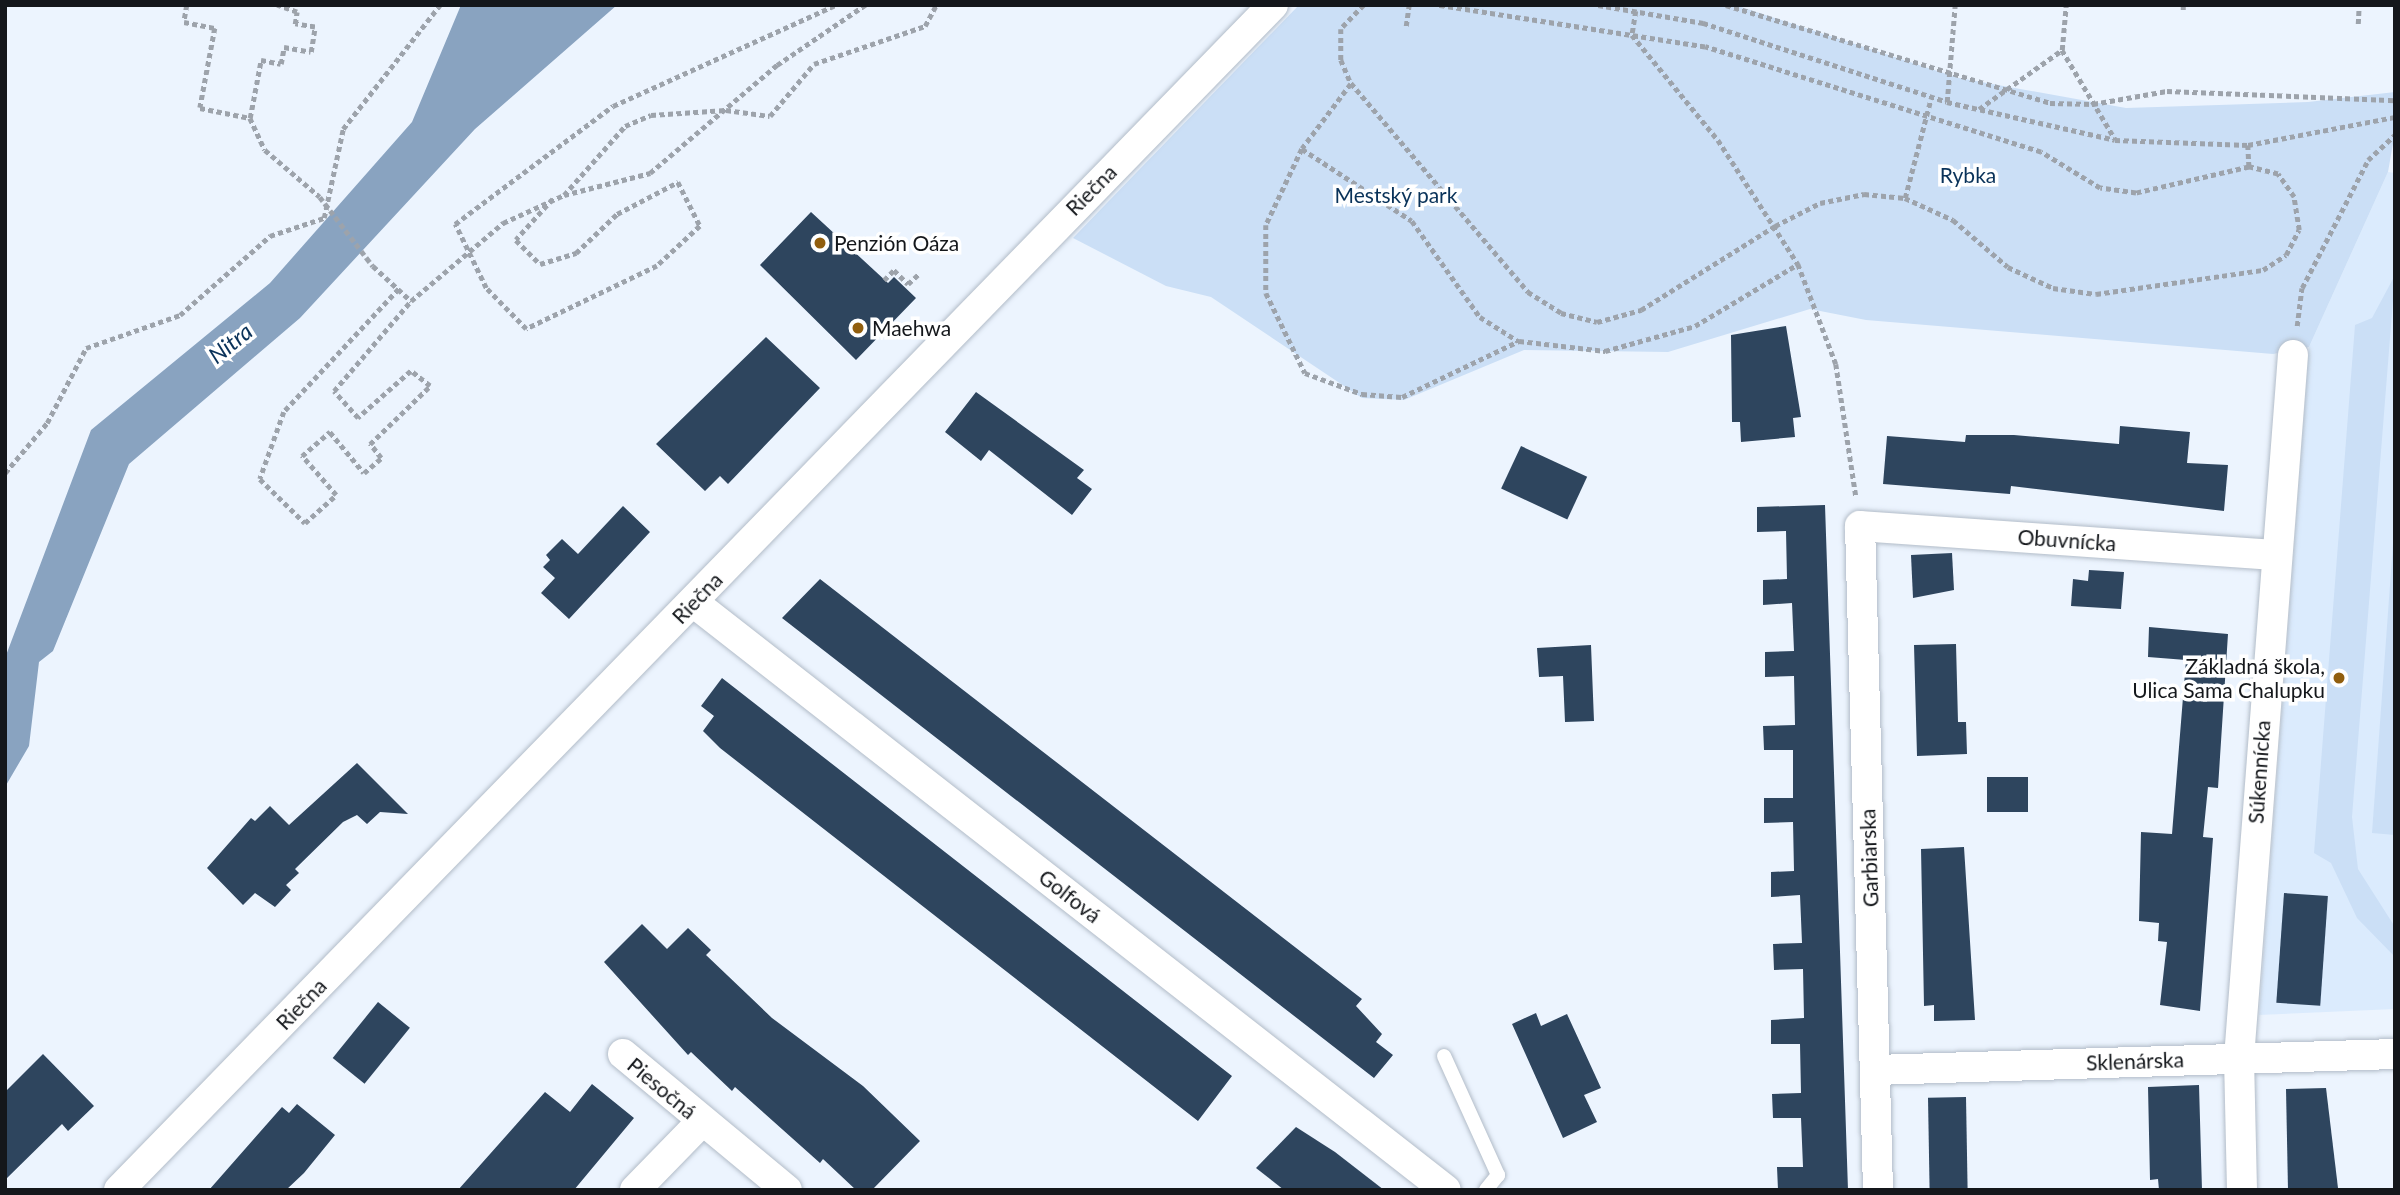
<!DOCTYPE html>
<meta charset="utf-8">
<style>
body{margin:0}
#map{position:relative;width:2400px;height:1195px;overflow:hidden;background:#ecf4fe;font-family:Lato,sans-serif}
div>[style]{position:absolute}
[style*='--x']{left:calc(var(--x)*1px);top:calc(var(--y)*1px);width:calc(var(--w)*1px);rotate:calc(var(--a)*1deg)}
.built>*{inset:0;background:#dbebfd}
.green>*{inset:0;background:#cbdff6}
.water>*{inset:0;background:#89a3c0}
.building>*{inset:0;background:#2e455e;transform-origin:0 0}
.path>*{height:4.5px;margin-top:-2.25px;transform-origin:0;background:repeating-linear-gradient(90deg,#9da3ab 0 5px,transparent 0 8.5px)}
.roads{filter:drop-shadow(0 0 2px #b2bcc8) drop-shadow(0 0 2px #b2bcc8)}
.service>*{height:14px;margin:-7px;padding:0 7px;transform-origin:7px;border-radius:7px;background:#fff}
.minor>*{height:30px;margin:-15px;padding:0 15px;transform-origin:15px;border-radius:15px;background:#fff}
.path-bridge>*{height:4.5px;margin-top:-2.25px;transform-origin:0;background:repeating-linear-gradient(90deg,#9da3ab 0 5px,transparent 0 8.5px)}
.dots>*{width:19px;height:19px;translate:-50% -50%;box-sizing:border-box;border:4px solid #fff;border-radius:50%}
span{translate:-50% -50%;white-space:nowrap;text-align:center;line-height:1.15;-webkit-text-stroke:7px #fff;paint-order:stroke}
.park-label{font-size:21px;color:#093259}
.street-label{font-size:21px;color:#14171b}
.poi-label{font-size:21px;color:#14171b}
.left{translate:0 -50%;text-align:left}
.right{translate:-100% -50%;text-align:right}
.water-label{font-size:23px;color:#0a3259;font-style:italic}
.frame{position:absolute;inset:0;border:7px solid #14171b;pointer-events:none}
</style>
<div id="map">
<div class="built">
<i style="clip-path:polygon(2388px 172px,2395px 173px,2395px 1009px,2259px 1015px,2309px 347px)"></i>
</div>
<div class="green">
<i style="clip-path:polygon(1299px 5px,1735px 5px,1959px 78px,2126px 108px,2308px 102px,2395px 92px,2395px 132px,2388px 172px,2309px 347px,2273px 354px,1866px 320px,1810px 309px,1668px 352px,1524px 350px,1404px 400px,1362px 398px,1211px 297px,1166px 286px,1073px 238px)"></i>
<i style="clip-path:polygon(2395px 275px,2352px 817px,2358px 869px,2395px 927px,2395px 957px,2357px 918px,2331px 863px,2314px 853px,2355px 325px,2372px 318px)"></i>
<i style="clip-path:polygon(2395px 516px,2395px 835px,2372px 833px)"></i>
</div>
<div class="water">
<i style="clip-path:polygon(461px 5px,617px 5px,475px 129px,300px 318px,129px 464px,53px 651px,39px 662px,29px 746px,5px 787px,5px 658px,91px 430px,270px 283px,412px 122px)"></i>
</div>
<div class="building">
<i style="clip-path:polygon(811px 212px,888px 283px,894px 277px,916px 298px,856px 360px,760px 265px)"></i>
<i style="clip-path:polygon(1786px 326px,1801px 417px,1793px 418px,1795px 437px,1741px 442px,1740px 422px,1732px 422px,1731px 335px)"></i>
<i style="clip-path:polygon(766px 337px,820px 388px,728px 484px,720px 476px,705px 491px,656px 444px)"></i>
<i style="clip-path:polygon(976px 392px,1084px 470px,1077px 478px,1092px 489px,1072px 515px,989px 450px,981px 461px,945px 432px)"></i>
<i style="clip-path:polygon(2120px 426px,2190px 432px,2187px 463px,2228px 465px,2224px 511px,2011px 486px,2010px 494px,1883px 484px,1887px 436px,1965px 442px,1966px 435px,2014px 435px,2119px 444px)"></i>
<i style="left:1521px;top:446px;width:73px;height:47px;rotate:25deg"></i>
<i style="clip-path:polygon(1825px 505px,1848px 1190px,1778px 1190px,1777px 1167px,1803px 1167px,1801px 1118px,1773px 1118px,1772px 1094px,1801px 1093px,1800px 1044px,1771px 1044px,1771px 1020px,1804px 1018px,1803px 969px,1774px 970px,1773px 944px,1802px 943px,1800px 895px,1771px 897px,1771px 872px,1794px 871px,1793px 822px,1764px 823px,1764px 798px,1793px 798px,1793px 750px,1764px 750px,1763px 726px,1795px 725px,1794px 676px,1765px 677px,1765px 652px,1794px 651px,1792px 603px,1763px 605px,1763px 580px,1787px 579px,1786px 531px,1757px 532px,1757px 507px)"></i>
<i style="clip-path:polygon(623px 506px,650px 532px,569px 619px,541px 593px,555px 578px,543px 567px,550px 560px,546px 555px,562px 539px,578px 554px)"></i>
<i style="clip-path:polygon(1952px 553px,1954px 590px,1913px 598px,1911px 555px)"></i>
<i style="clip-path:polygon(2089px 570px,2124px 572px,2121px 609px,2071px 606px,2073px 579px,2088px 581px)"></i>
<i style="clip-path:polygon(820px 579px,1362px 999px,1356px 1006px,1382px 1034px,1376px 1042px,1393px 1055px,1374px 1078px,782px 618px)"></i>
<i style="clip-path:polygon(2149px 627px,2228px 634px,2218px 788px,2208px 787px,2203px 837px,2213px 838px,2200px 1011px,2160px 1005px,2167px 942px,2158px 941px,2159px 923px,2139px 921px,2141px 832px,2172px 834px,2186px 660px,2148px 657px)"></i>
<i style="clip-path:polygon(1956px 644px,1958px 722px,1966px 722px,1967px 754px,1917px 756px,1914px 645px)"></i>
<i style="clip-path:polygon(1591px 645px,1594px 721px,1565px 722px,1563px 676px,1539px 677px,1537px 648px)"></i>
<i style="clip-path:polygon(722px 678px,1232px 1076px,1198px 1121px,720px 748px,703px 731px,714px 716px,701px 706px)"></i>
<i style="clip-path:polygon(357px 763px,408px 814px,380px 812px,367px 824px,357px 815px,343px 822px,295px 869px,299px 873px,286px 885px,291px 890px,275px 907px,255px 893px,243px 905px,207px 868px,251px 818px,255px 821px,270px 806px,289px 825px)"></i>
<i style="left:2028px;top:777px;width:35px;height:41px;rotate:90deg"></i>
<i style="clip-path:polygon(1964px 847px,1975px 1020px,1934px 1021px,1934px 1005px,1924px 1006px,1921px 849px)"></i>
<i style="left:2284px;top:893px;width:44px;height:110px;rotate:4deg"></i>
<i style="clip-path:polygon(642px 924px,667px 949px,688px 928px,711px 950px,706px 955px,772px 1018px,863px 1086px,920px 1141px,872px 1190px,856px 1190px,823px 1159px,820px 1163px,735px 1087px,732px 1091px,691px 1052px,688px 1055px,604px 962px)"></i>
<i style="left:378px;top:1002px;width:41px;height:72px;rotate:39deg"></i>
<i style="clip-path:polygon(1536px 1013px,1541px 1026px,1567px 1014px,1601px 1088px,1584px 1095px,1597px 1122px,1563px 1138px,1512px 1024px)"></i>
<i style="clip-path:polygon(43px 1054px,94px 1106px,68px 1131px,62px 1124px,5px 1180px,5px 1092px)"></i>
<i style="clip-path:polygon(592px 1084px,634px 1118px,574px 1190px,458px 1190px,545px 1092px,570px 1112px)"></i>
<i style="clip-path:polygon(2199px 1085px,2202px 1190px,2159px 1190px,2158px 1179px,2150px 1180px,2148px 1087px)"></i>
<i style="clip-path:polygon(2326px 1088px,2338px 1188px,2288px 1190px,2286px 1089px)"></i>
<i style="left:1966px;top:1097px;width:93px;height:38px;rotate:89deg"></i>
<i style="clip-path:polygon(297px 1104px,335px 1135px,304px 1173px,286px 1190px,209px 1190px,282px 1107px,289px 1113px)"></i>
<i style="clip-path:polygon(1296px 1127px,1335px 1152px,1384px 1190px,1284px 1190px,1256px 1168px)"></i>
</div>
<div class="path">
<i style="--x:187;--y:5;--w:17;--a:100"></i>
<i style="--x:184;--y:22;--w:32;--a:11"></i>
<i style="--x:215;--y:28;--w:81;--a:100.6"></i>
<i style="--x:200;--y:108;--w:51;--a:11.3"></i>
<i style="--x:250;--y:118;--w:59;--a:-79.3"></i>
<i style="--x:261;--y:60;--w:20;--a:11"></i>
<i style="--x:281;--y:64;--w:17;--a:-80"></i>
<i style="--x:284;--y:47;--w:27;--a:10"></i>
<i style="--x:311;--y:52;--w:25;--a:-81"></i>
<i style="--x:315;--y:27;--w:20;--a:-171"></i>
<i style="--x:295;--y:24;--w:12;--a:-81"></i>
<i style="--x:297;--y:12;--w:21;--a:-161"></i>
<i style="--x:1364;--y:5;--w:33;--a:134"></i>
<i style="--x:1341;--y:29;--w:31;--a:90"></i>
<i style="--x:1341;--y:60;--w:25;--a:67"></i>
<i style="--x:1351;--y:83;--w:274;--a:49.7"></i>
<i style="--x:1528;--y:292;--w:39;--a:32"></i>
<i style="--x:1561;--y:313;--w:37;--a:14"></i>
<i style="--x:1597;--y:322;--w:46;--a:-15.3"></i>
<i style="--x:1641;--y:310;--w:158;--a:-32.1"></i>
<i style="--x:1775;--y:226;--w:51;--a:-27.1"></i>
<i style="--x:1820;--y:203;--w:45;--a:-11.6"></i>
<i style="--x:1864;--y:194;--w:41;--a:5.6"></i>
<i style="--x:1905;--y:198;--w:53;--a:24.6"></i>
<i style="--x:1953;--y:220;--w:72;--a:40.5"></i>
<i style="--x:2008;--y:267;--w:50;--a:25"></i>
<i style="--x:2053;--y:288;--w:43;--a:7.9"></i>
<i style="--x:2096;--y:294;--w:169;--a:-8.2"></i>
<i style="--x:2263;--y:270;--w:27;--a:-33"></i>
<i style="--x:2286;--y:255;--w:28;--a:-63"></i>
<i style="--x:2299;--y:230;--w:33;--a:-99"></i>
<i style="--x:2294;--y:197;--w:28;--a:-125"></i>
<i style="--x:2278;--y:174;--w:30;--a:-166"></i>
<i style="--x:2249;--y:167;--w:116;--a:167"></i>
<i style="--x:2136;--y:193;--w:36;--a:-172"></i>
<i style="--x:2100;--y:188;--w:69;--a:-148.6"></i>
<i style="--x:2041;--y:152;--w:352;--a:-162.6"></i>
<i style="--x:1705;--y:47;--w:270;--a:-171.1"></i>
<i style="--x:1598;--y:5;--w:107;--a:9.7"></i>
<i style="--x:1703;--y:23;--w:256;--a:17.9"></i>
<i style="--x:1947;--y:102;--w:172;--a:12.7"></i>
<i style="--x:2115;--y:140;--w:133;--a:2.2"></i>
<i style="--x:2248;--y:145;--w:150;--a:-10.8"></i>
<i style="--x:1726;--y:5;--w:338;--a:16.8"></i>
<i style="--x:2050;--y:103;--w:43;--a:1.3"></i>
<i style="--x:2093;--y:104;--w:75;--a:-10"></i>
<i style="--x:2167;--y:91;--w:228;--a:2.3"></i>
<i style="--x:2183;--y:10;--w:5;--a:-90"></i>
<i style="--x:1636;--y:11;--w:24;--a:99"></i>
<i style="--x:1632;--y:35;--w:136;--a:50.7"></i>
<i style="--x:1718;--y:140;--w:148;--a:57.2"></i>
<i style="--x:1798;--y:264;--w:107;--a:69.2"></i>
<i style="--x:1836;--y:364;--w:134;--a:81.4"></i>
<i style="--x:2358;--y:24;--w:19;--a:-87"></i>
<i style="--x:1406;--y:26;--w:21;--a:-82"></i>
<i style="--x:2062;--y:50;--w:45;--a:-84.9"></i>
<i style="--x:1351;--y:84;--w:81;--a:127"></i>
<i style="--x:1302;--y:149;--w:84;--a:115.3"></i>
<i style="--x:1266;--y:225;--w:68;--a:90"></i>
<i style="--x:1266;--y:293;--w:89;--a:64"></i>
<i style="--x:1305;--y:373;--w:61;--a:20.2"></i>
<i style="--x:1362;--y:394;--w:40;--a:4.3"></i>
<i style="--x:1402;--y:397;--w:130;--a:-25.6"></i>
<i style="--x:1519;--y:341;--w:87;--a:6.6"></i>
<i style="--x:1605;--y:351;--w:93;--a:-15.5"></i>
<i style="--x:1695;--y:326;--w:120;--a:-31"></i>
<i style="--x:1947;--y:102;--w:97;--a:-85.3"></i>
<i style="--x:1979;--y:109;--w:102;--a:-35.4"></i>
<i style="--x:2062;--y:50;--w:104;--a:59.2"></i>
<i style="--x:250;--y:118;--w:35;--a:65"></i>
<i style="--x:265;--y:150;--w:72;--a:40.5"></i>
<i style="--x:2248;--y:145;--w:22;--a:87"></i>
<i style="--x:1302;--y:149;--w:131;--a:33.2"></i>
<i style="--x:1412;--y:221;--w:118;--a:54.7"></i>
<i style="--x:1480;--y:317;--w:45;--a:32.3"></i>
<i style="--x:564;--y:195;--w:92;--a:-48.5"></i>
<i style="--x:625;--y:126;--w:28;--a:-23"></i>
<i style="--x:651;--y:115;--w:75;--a:-3.8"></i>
<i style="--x:726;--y:110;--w:44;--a:7.8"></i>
<i style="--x:770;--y:116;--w:68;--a:-49.8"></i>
<i style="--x:814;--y:64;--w:117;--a:-18.9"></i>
<i style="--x:925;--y:26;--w:24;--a:-62"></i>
<i style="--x:1905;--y:198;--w:103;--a:-75.4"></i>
<i style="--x:553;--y:199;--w:55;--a:132.1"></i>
<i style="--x:516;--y:240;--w:34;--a:45"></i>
<i style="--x:540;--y:264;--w:38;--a:-17"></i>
<i style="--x:576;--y:253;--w:57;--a:-43.6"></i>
<i style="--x:617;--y:214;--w:69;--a:-27.7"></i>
<i style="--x:678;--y:182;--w:49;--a:63.4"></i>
<i style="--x:700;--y:226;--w:59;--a:137.1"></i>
<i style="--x:657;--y:266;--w:145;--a:154.3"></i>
<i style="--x:526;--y:329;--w:57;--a:-134.3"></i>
<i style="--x:486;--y:288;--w:71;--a:-115.8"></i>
<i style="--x:455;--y:224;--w:197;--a:-36.8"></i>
<i style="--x:613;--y:106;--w:245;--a:-24.4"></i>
<i style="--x:373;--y:266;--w:52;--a:42.6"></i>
<i style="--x:411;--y:301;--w:121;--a:-40.3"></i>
<i style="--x:503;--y:223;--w:67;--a:-24.7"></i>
<i style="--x:564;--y:195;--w:89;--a:-14.3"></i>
<i style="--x:650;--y:173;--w:167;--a:-40.4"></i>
<i style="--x:777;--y:65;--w:107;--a:-34.3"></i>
<i style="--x:884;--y:280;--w:14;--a:-45"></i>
<i style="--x:894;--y:270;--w:20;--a:45"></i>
<i style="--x:908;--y:284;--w:16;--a:-43"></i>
<i style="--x:399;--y:289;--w:168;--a:133.1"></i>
<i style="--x:284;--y:412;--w:71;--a:109.7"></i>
<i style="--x:260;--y:479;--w:63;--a:44.4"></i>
<i style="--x:305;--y:523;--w:42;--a:-42.1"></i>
<i style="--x:336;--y:495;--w:52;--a:-131.1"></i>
<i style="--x:302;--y:456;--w:37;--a:-41"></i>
<i style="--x:330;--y:432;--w:53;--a:50.3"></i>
<i style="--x:364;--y:473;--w:23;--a:-41"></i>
<i style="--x:381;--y:458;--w:18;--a:-128"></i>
<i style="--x:370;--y:444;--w:83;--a:-44"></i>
<i style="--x:430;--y:386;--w:24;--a:-142"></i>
<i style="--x:411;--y:371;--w:71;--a:138.4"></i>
<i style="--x:358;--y:418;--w:36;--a:-132"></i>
<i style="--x:334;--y:391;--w:118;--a:-49.5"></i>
<i style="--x:2297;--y:326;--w:38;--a:-83"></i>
<i style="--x:2302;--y:288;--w:144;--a:-62.7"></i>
<i style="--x:2368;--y:160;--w:37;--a:-43"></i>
<i style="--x:5;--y:473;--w:65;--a:-50"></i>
<i style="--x:47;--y:423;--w:85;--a:-62.5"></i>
<i style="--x:86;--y:348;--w:100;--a:-19.3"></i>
<i style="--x:180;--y:315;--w:120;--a:-41.3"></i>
<i style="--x:270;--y:236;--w:57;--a:-18.4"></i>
<i style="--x:324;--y:218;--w:91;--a:-77.9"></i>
<i style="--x:343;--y:129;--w:157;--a:-52"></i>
</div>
<div class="roads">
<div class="service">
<i style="--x:1444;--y:1056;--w:131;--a:65.6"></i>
<i style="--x:1498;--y:1175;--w:19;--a:129"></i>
</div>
<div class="minor">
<i style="--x:693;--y:602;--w:955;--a:37.99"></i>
<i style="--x:623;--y:1054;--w:213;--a:39.7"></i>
<i style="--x:1875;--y:1070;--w:520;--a:-1.76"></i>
<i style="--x:119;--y:1190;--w:1654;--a:-45.76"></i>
<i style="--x:635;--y:1190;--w:96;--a:-45.8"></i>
<i style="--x:1878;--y:1190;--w:664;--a:-91.55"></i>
<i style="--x:1860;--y:526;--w:415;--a:4"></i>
<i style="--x:2242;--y:1190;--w:132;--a:-91.3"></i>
<i style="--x:2239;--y:1058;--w:705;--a:-85.61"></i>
</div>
</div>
<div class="path-bridge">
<i style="--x:320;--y:197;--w:87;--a:52.5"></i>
</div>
<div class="dots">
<i style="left:820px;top:243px;background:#915e0e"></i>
<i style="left:858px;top:328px;background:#915e0e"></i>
<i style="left:2339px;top:678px;background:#915e0e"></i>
</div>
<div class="park-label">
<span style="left:1968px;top:175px">Rybka</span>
<span style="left:1396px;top:195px">Mestský park</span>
</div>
<div class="street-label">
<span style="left:1091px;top:190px;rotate:-45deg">Riečna</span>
<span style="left:2067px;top:540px;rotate:4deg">Obuvnícka</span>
<span style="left:697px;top:598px;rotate:-46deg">Riečna</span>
<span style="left:2259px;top:772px;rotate:-86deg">Súkennícka</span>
<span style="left:1869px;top:858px;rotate:-92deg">Garbiarska</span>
<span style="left:1070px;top:896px;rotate:38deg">Golfová</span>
<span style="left:301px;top:1004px;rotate:-46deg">Riečna</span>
<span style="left:2135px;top:1061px;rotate:-2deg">Sklenárska</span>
<span style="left:662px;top:1088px;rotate:40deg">Piesočná</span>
</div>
<div class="poi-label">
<span class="left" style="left:834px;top:243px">Penzión Oáza</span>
<span class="left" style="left:872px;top:328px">Maehwa</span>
<span class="right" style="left:2325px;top:678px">Základná škola,<br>Ulica Sama Chalupku</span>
</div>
<div class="water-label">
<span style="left:230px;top:343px;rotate:-39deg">Nitra</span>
</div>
<div class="frame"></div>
</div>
